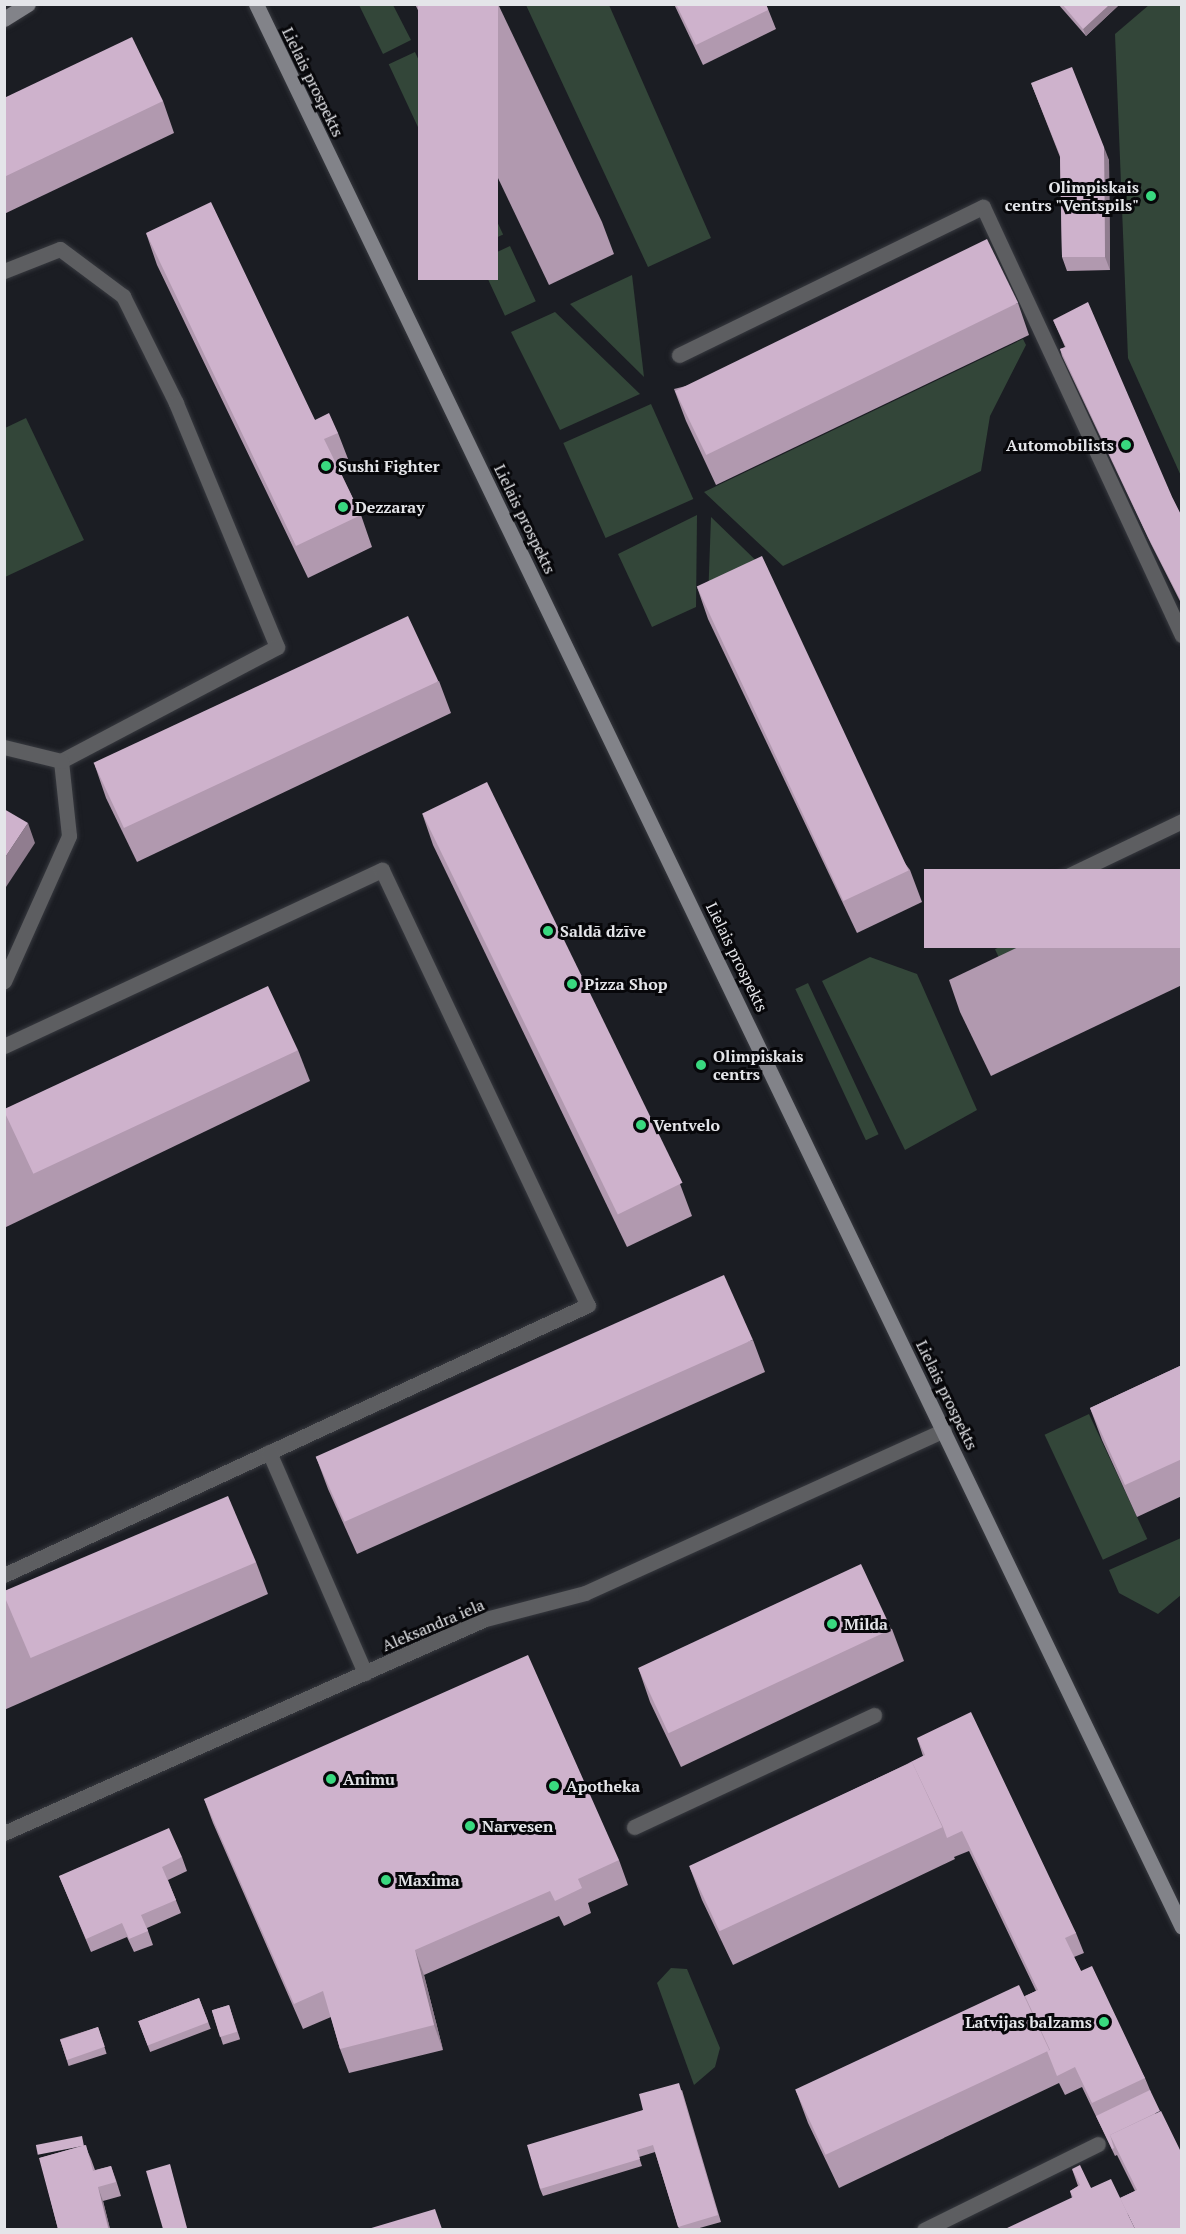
<!DOCTYPE html>
<meta charset="utf-8">
<style>
body{margin:0}
#map{position:relative;width:1186px;height:2234px;overflow:hidden;background:#1b1d23;font-family:"PT Serif",serif}
div>[style]{position:absolute}
[style*='--x']{left:calc(var(--x)*1px);top:calc(var(--y)*1px);width:calc(var(--w)*1px);rotate:calc(var(--a)*1deg)}
.green>*{inset:0;background:#334639;transform-origin:0 0}
.roads{filter:drop-shadow(0 0 2px #37393f) drop-shadow(0 0 2px #37393f)}
.minor>*{height:15px;margin:-7.5px;padding:0 7.5px;transform-origin:7.5px;border-radius:7.5px;background:#5d5e61}
.secondary>*{height:15px;margin:-7.5px;padding:0 7.5px;transform-origin:7.5px;border-radius:7.5px;background:#828389}
.wall>*{inset:0;background:#b199af;transform-origin:0 0}
.shaded-wall>*{inset:0;background:#907d8f}
.building>*{inset:0;background:#ceb2cc;transform-origin:0 0}
.dots>*{width:16px;height:16px;translate:-50% -50%;box-sizing:border-box;border:3px solid #07070a;border-radius:50%}
span{translate:-50% -50%;white-space:nowrap;text-align:center;line-height:1.15;-webkit-text-stroke:6px #07070a;paint-order:stroke}
.street-label{font-size:16px;color:#e4e5e9}
.poi-label{font-size:16px;color:#e4e5e9;font-weight:700}
.right{translate:-100% -50%;text-align:right}
.left{translate:0 -50%;text-align:left}
.frame{position:absolute;inset:0;border:6px solid #e4e5e9;pointer-events:none}
</style>
<div id="map">
<div class="green">
<i style="clip-path:polygon(359px 5px,393px 5px,411px 40px,383px 54px)"></i>
<i style="clip-path:polygon(526px 5px,609px 5px,711px 238px,648px 267px)"></i>
<i style="clip-path:polygon(1149px 5px,1181px 5px,1181px 476px,1128px 358px,1115px 34px)"></i>
<i style="left:415px;top:52px;width:89px;height:29px;rotate:65deg"></i>
<i style="left:460px;top:142px;width:102px;height:33px;rotate:65deg"></i>
<i style="left:510px;top:246px;width:61px;height:34px;rotate:65deg"></i>
<i style="clip-path:polygon(632px 275px,644px 377px,570px 304px)"></i>
<i style="clip-path:polygon(555px 312px,640px 394px,560px 430px,511px 332px)"></i>
<i style="clip-path:polygon(1023px 339px,1026px 345px,990px 416px,981px 471px,783px 566px,704px 492px)"></i>
<i style="left:651px;top:404px;width:104px;height:96px;rotate:66deg"></i>
<i style="clip-path:polygon(26px 418px,84px 540px,5px 577px,5px 428px)"></i>
<i style="clip-path:polygon(697px 515px,696px 607px,652px 627px,618px 554px)"></i>
<i style="clip-path:polygon(711px 517px,769px 573px,708px 601px)"></i>
<i style="left:1092px;top:904px;width:41px;height:107px;rotate:65deg"></i>
<i style="clip-path:polygon(870px 957px,917px 974px,977px 1110px,905px 1150px,822px 981px)"></i>
<i style="left:808px;top:983px;width:167px;height:14px;rotate:65deg"></i>
<i style="left:1089px;top:1414px;width:138px;height:49px;rotate:65deg"></i>
<i style="clip-path:polygon(1181px 1538px,1181px 1595px,1158px 1614px,1119px 1593px,1109px 1570px)"></i>
<i style="clip-path:polygon(671px 1968px,687px 1969px,720px 2048px,715px 2067px,694px 2085px,657px 1983px)"></i>
</div>
<div class="roads">
<div class="minor">
<i style="--x:4;--y:271;--w:60;--a:-21.4"></i>
<i style="--x:60;--y:249;--w:79;--a:36.7"></i>
<i style="--x:123;--y:296;--w:119;--a:63.6"></i>
<i style="--x:176;--y:403;--w:264;--a:67.5"></i>
<i style="--x:277;--y:647;--w:244;--a:152.2"></i>
<i style="--x:61;--y:761;--w:75;--a:83.9"></i>
<i style="--x:69;--y:836;--w:159;--a:114.1"></i>
<i style="--x:679;--y:355;--w:338;--a:-26"></i>
<i style="--x:983;--y:207;--w:472;--a:65.1"></i>
<i style="--x:4;--y:747;--w:59;--a:13.8"></i>
<i style="--x:963;--y:926;--w:243;--a:-25.6"></i>
<i style="--x:4;--y:1046;--w:417;--a:-25"></i>
<i style="--x:382;--y:870;--w:481;--a:64.7"></i>
<i style="--x:588;--y:1305;--w:643;--a:155.19"></i>
<i style="--x:269;--y:1452;--w:241;--a:66.5"></i>
<i style="--x:634;--y:1827;--w:265;--a:-25"></i>
<i style="--x:4;--y:1833;--w:526;--a:-23.98"></i>
<i style="--x:485;--y:1619;--w:103;--a:-14.6"></i>
<i style="--x:585;--y:1593;--w:394;--a:-24.4"></i>
<i style="--x:924;--y:2230;--w:194;--a:-26.3"></i>
</div>
<div class="secondary">
<i style="--x:256;--y:4;--w:2134;--a:64.29"></i>
<i style="--x:4;--y:19;--w:28;--a:-32"></i>
</div>
</div>
<div class="wall">
<i style="clip-path:polygon(415px 4px,498px 4px,602px 222px,614px 254px,549px 285px)"></i>
<i style="clip-path:polygon(674px 4px,766px 4px,776px 29px,703px 65px)"></i>
<i style="clip-path:polygon(1058px 4px,1120px 4px,1086px 36px)"></i>
<i style="clip-path:polygon(1031px 83px,1109px 160px,1110px 270px,1067px 271px,1062px 257px,1060px 157px)"></i>
<i style="clip-path:polygon(4px 98px,163px 101px,174px 133px,4px 214px)"></i>
<i style="clip-path:polygon(146px 233px,315px 420px,338px 433px,350px 464px,339px 469px,361px 515px,372px 547px,308px 578px,157px 265px)"></i>
<i style="clip-path:polygon(1018px 303px,1029px 335px,716px 485px,686px 421px,674px 389px)"></i>
<i style="clip-path:polygon(1053px 320px,1173px 499px,1182px 517px,1182px 605px,1151px 544px,1062px 356px,1060px 349px,1065px 347px)"></i>
<i style="clip-path:polygon(697px 587px,910px 870px,922px 902px,857px 933px,708px 619px)"></i>
<i style="clip-path:polygon(439px 681px,451px 713px,137px 862px,106px 798px,95px 766px)"></i>
<i style="clip-path:polygon(422px 813px,680px 1184px,692px 1216px,627px 1247px,433px 845px)"></i>
<i style="clip-path:polygon(1182px 869px,1182px 985px,991px 1076px,960px 1012px,949px 980px)"></i>
<i style="clip-path:polygon(298px 1050px,310px 1081px,4px 1228px,4px 1111px)"></i>
<i style="clip-path:polygon(753px 1340px,765px 1372px,357px 1554px,328px 1489px,316px 1457px)"></i>
<i style="clip-path:polygon(1182px 1365px,1182px 1496px,1137px 1517px,1102px 1440px,1090px 1408px)"></i>
<i style="clip-path:polygon(256px 1562px,268px 1594px,4px 1710px,4px 1596px)"></i>
<i style="clip-path:polygon(892px 1629px,904px 1661px,681px 1767px,650px 1702px,639px 1670px)"></i>
<i style="clip-path:polygon(917px 1738px,1076px 1933px,1084px 1953px,1074px 1957px,1081px 1971px,1145px 2078px,1150px 2090px,1182px 2229px,1072px 2198px,1070px 2191px,1078px 2186px,1072px 2169px,1091px 2188px,1120px 2198px,1135px 2191px,1117px 2155px,1115px 2156px,1082px 2087px,1065px 2095px,1059px 2083px,839px 2188px,808px 2123px,796px 2091px,1025px 1996px,1036px 1991px,969px 1851px,954px 1857px,955px 1859px,733px 1965px,702px 1900px,690px 1868px,907px 1764px,923px 1756px)"></i>
<i style="clip-path:polygon(204px 1799px,619px 1860px,628px 1885px,588px 1903px,591px 1913px,564px 1926px,559px 1916px,424px 1975px,443px 2050px,349px 2073px,340px 2049px,331px 2017px,303px 2029px,213px 1823px)"></i>
<i style="clip-path:polygon(182px 1857px,187px 1871px,168px 1880px,181px 1913px,147px 1928px,153px 1945px,134px 1952px,127px 1937px,91px 1952px,59px 1876px)"></i>
<i style="left:199px;top:1998px;width:33px;height:65px;rotate:69deg"></i>
<i style="left:229px;top:2005px;width:36px;height:18px;rotate:72deg"></i>
<i style="left:98px;top:2027px;width:28px;height:40px;rotate:72deg"></i>
<i style="clip-path:polygon(682px 2090px,721px 2222px,696px 2229px,679px 2229px,655px 2152px,639px 2157px,642px 2166px,543px 2196px,540px 2189px,643px 2110px)"></i>
<i style="clip-path:polygon(85px 2145px,91px 2159px,95px 2170px,111px 2166px,116px 2180px,121px 2196px,103px 2201px,110px 2229px,58px 2229px,40px 2158px)"></i>
</div>
<div class="shaded-wall">
<i style="clip-path:polygon(1110px 4px,1120px 4px,1086px 36px,1083px 29px)"></i>
<i style="clip-path:polygon(1104px 147px,1109px 160px,1110px 270px,1105px 257px)"></i>
<i style="clip-path:polygon(28px 823px,35px 843px,4px 890px,4px 859px)"></i>
<i style="clip-path:polygon(415px 1950px,424px 1975px,443px 2050px,434px 2025px)"></i>
<i style="clip-path:polygon(98px 2187px,103px 2201px,110px 2229px,109px 2229px)"></i>
</div>
<div class="building">
<i style="left:418px;top:4px;width:80px;height:276px"></i>
<i style="clip-path:polygon(676px 4px,766px 4px,768px 10px,696px 45px)"></i>
<i style="clip-path:polygon(1062px 4px,1110px 4px,1083px 29px)"></i>
<i style="clip-path:polygon(132px 37px,163px 101px,4px 177px,4px 98px)"></i>
<i style="clip-path:polygon(1072px 67px,1104px 147px,1105px 257px,1062px 257px,1060px 155px,1031px 83px)"></i>
<i style="clip-path:polygon(211px 202px,315px 420px,329px 413px,338px 433px,324px 439px,361px 515px,296px 546px,146px 233px)"></i>
<i style="left:987px;top:239px;width:71px;height:347px;rotate:64deg"></i>
<i style="clip-path:polygon(1088px 302px,1173px 499px,1182px 517px,1182px 603px,1148px 537px,1060px 349px,1066px 347px,1053px 320px)"></i>
<i style="left:762px;top:556px;width:347px;height:72px;rotate:65deg"></i>
<i style="left:408px;top:616px;width:72px;height:347px;rotate:65deg"></i>
<i style="left:487px;top:782px;width:446px;height:72px;rotate:64deg"></i>
<i style="clip-path:polygon(4px 809px,28px 823px,4px 859px)"></i>
<i style="left:1182px;top:869px;width:79px;height:258px;rotate:90deg"></i>
<i style="left:268px;top:986px;width:71px;height:292px;rotate:65deg"></i>
<i style="left:724px;top:1275px;width:71px;height:447px;rotate:66deg"></i>
<i style="clip-path:polygon(1182px 1365px,1182px 1459px,1125px 1485px,1090px 1408px)"></i>
<i style="left:228px;top:1496px;width:72px;height:245px;rotate:67deg"></i>
<i style="left:861px;top:1564px;width:72px;height:246px;rotate:65deg"></i>
<i style="clip-path:polygon(528px 1655px,619px 1860px,578px 1879px,582px 1888px,555px 1901px,550px 1891px,415px 1950px,434px 2025px,340px 2049px,323px 1991px,294px 2004px,204px 1799px)"></i>
<i style="clip-path:polygon(971px 1712px,1076px 1933px,1065px 1938px,1081px 1971px,1092px 1966px,1145px 2078px,1092px 2103px,1075px 2067px,1057px 2076px,1047px 2051px,1050px 2050px,1025px 1996px,1038px 1990px,962px 1831px,947px 1838px,943px 1827px,912px 1762px,907px 1764px,925px 1755px,917px 1738px)"></i>
<i style="left:912px;top:1762px;width:72px;height:246px;rotate:65deg"></i>
<i style="clip-path:polygon(169px 1828px,182px 1857px,162px 1867px,176px 1900px,141px 1915px,148px 1931px,129px 1939px,122px 1923px,86px 1939px,59px 1876px)"></i>
<i style="left:1019px;top:1985px;width:72px;height:247px;rotate:65deg"></i>
<i style="left:199px;top:1998px;width:26px;height:65px;rotate:69deg"></i>
<i style="left:229px;top:2005px;width:28px;height:18px;rotate:73deg"></i>
<i style="left:98px;top:2027px;width:21px;height:40px;rotate:71deg"></i>
<i style="clip-path:polygon(679px 2083px,718px 2215px,678px 2227px,653px 2145px,637px 2150px,640px 2159px,540px 2189px,527px 2145px,643px 2110px,639px 2094px)"></i>
<i style="clip-path:polygon(1150px 2090px,1160px 2111px,1110px 2135px,1114px 2148px,1112px 2149px,1096px 2116px)"></i>
<i style="clip-path:polygon(1161px 2111px,1182px 2154px,1182px 2229px,1135px 2229px,1120px 2198px,1137px 2190px,1110px 2135px)"></i>
<i style="left:82px;top:2136px;width:10px;height:47px;rotate:79deg"></i>
<i style="clip-path:polygon(86px 2145px,93px 2171px,111px 2166px,116px 2182px,98px 2187px,108px 2228px,103px 2229px,58px 2229px,39px 2158px)"></i>
<i style="clip-path:polygon(170px 2164px,187px 2228px,182px 2229px,163px 2229px,146px 2171px)"></i>
<i style="clip-path:polygon(1080px 2165px,1091px 2188px,1111px 2179px,1135px 2229px,1005px 2229px,1073px 2197px,1070px 2191px,1080px 2185px,1072px 2169px)"></i>
<i style="clip-path:polygon(435px 2209px,442px 2229px,368px 2229px)"></i>
</div>
<div class="dots">
<i style="left:1151px;top:196px;background:#39d87f"></i>
<i style="left:1126px;top:445px;background:#39d87f"></i>
<i style="left:326px;top:466px;background:#39d87f"></i>
<i style="left:343px;top:507px;background:#39d87f"></i>
<i style="left:548px;top:931px;background:#39d87f"></i>
<i style="left:572px;top:984px;background:#39d87f"></i>
<i style="left:701px;top:1065px;background:#39d87f"></i>
<i style="left:641px;top:1125px;background:#39d87f"></i>
<i style="left:832px;top:1624px;background:#39d87f"></i>
<i style="left:331px;top:1779px;background:#39d87f"></i>
<i style="left:554px;top:1786px;background:#39d87f"></i>
<i style="left:470px;top:1826px;background:#39d87f"></i>
<i style="left:386px;top:1880px;background:#39d87f"></i>
<i style="left:1104px;top:2022px;background:#39d87f"></i>
</div>
<div class="street-label">
<span style="left:313px;top:82px;rotate:64deg">Lielais prospekts</span>
<span style="left:525px;top:519px;rotate:64deg">Lielais prospekts</span>
<span style="left:737px;top:957px;rotate:64deg">Lielais prospekts</span>
<span style="left:947px;top:1395px;rotate:64deg">Lielais prospekts</span>
<span style="left:433px;top:1625px;rotate:-23deg">Aleksandra iela</span>
</div>
<div class="poi-label">
<span class="right" style="left:1139px;top:196px">Olimpiskais<br>centrs "Ventspils"</span>
<span class="right" style="left:1114px;top:445px">Automobilists</span>
<span class="left" style="left:338px;top:466px">Sushi Fighter</span>
<span class="left" style="left:355px;top:507px">Dezzaray</span>
<span class="left" style="left:560px;top:931px">Saldā dzīve</span>
<span class="left" style="left:584px;top:984px">Pizza Shop</span>
<span class="left" style="left:713px;top:1065px">Olimpiskais<br>centrs</span>
<span class="left" style="left:653px;top:1125px">Ventvelo</span>
<span class="left" style="left:844px;top:1624px">Milda</span>
<span class="left" style="left:343px;top:1779px">Animu</span>
<span class="left" style="left:566px;top:1786px">Apotheka</span>
<span class="left" style="left:482px;top:1826px">Narvesen</span>
<span class="left" style="left:398px;top:1880px">Maxima</span>
<span class="right" style="left:1092px;top:2022px">Latvijas balzams</span>
</div>
<div class="frame"></div>
</div>
